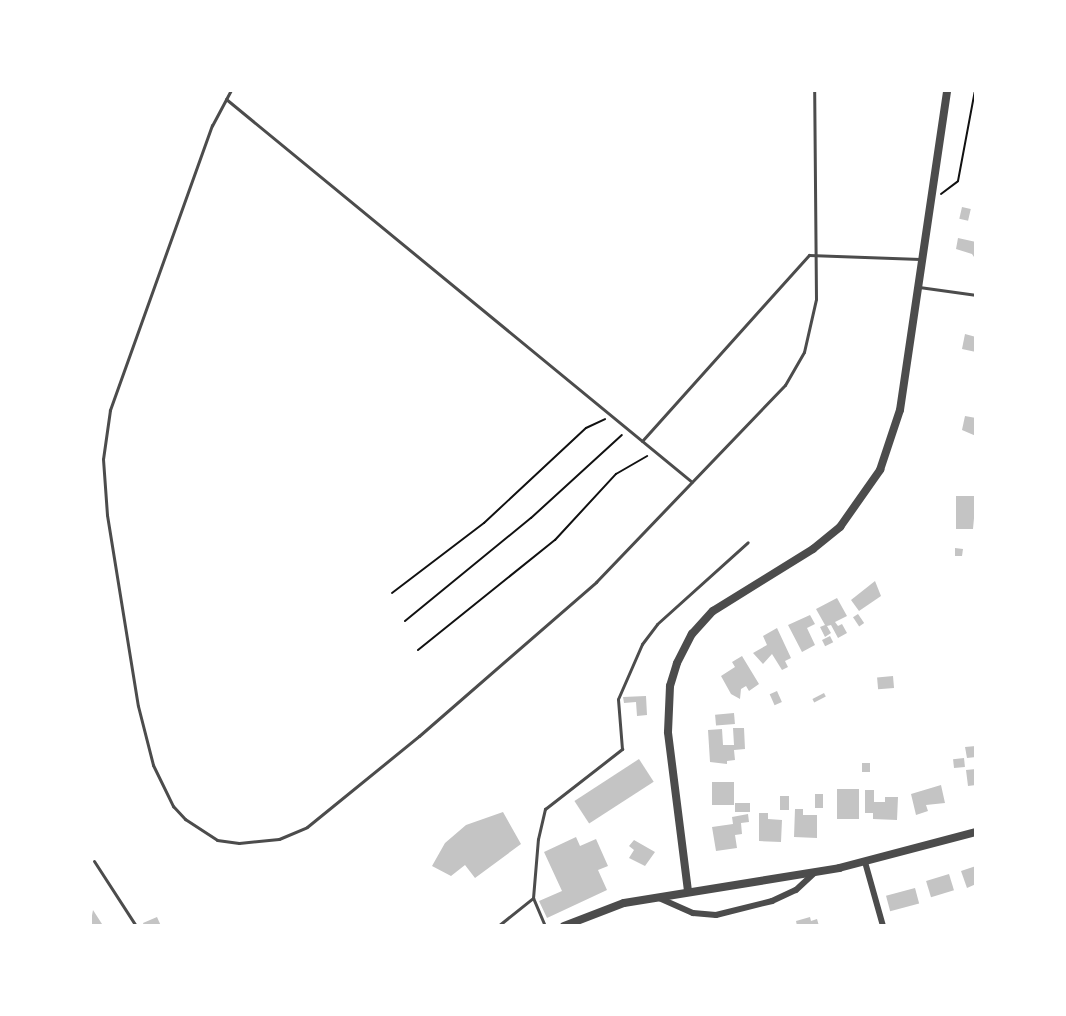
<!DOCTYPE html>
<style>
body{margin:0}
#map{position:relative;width:1066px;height:1016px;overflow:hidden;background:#fff;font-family:Merriweather,serif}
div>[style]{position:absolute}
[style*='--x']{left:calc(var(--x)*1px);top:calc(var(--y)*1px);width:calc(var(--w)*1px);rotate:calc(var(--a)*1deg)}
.building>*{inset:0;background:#c4c4c4;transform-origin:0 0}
.path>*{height:2px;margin:-1px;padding:0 1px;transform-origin:1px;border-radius:1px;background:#111}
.service>*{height:3px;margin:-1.5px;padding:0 1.5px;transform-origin:1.5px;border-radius:1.5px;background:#4c4c4c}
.minor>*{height:6px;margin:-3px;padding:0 3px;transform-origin:3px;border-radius:3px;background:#4c4c4c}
.tertiary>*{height:8px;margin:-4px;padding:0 4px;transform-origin:4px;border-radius:4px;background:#4c4c4c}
span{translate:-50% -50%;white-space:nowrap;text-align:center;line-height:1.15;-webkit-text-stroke:5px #fff;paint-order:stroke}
.frame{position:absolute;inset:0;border:92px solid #fff;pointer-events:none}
</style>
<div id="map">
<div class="building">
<i style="left:962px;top:207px;width:9px;height:12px;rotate:13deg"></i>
<i style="clip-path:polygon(958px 238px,976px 242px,976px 260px,972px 254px,956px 249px)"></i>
<i style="clip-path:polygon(965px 334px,976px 337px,976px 352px,962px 349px)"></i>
<i style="clip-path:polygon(965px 416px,976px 418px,976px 436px,962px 430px)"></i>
<i style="clip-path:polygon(956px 496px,976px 496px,973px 529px,956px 529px)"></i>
<i style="clip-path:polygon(955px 548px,963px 549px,962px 556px,955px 556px)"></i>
<i style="clip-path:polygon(875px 581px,881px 596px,859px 611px,851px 600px)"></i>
<i style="clip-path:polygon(837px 598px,847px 616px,835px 622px,838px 626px,842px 624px,847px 633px,838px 638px,831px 625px,827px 626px,831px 633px,825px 637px,820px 627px,825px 625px,816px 609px)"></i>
<i style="left:858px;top:614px;width:11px;height:6px;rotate:56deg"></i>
<i style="clip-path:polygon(810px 615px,815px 624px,807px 628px,815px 645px,802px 652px,788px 625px)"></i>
<i style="clip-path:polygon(777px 628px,791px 658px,785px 661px,788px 667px,782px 670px,772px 654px,763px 664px,753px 653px,767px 645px,763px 636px)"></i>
<i style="left:830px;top:636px;width:7px;height:9px;rotate:63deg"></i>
<i style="clip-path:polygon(742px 656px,759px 684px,749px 691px,746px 686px,741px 689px,740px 699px,731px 694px,721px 676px,735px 667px,732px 662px)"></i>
<i style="left:893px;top:676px;width:12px;height:16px;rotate:85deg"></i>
<i style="left:777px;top:691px;width:12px;height:8px;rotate:66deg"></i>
<i style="left:824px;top:693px;width:4px;height:13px;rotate:63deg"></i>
<i style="clip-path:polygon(646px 696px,647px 715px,637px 716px,636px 702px,624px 703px,623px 697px)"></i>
<i style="left:734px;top:713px;width:11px;height:19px;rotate:85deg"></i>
<i style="clip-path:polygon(733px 728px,744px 728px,745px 749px,734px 750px,735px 760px,727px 761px,727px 764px,710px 762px,708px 730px,722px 729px,723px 745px,734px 745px)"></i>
<i style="clip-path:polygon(976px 746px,976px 757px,967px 758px,965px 747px)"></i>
<i style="left:964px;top:758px;width:9px;height:11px;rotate:84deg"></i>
<i style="left:639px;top:759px;width:27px;height:77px;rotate:57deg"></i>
<i style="left:862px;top:763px;width:8px;height:9px"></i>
<i style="clip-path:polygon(976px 769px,976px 785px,968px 786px,966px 770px)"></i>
<i style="left:712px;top:782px;width:22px;height:23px"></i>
<i style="clip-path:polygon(941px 785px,945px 803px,926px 805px,928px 811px,916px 815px,911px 794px)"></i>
<i style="left:859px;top:789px;width:30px;height:22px;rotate:90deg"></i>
<i style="clip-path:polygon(865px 790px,874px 790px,874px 802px,885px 802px,885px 797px,898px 797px,897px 820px,873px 819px,873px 813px,865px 813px)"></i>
<i style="left:815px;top:794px;width:8px;height:14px"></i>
<i style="left:780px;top:796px;width:9px;height:14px"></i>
<i style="left:735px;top:803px;width:15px;height:9px"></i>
<i style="clip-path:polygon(795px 809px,803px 809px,803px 815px,817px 815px,817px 838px,794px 837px)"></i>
<i style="clip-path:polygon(503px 812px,521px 844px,475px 878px,465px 865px,451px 876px,432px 866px,445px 843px,466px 825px)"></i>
<i style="clip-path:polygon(759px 813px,768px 813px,768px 819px,782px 820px,781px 842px,759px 841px)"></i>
<i style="clip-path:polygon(748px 814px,749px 822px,741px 823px,742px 834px,735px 835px,737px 848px,716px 851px,712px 827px,733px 824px,732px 817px)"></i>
<i style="clip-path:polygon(576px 837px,580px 846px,596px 839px,608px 866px,598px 870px,607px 890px,547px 918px,539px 901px,562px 891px,544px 852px)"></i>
<i style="clip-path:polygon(634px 840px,655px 852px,645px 866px,629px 858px,634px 850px,629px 846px)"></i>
<i style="clip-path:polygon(976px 866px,976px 884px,967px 888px,961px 871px)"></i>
<i style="left:949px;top:874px;width:17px;height:24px;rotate:73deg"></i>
<i style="left:915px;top:888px;width:16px;height:30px;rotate:75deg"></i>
<i style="clip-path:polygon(93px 910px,102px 924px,103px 926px,90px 926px)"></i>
<i style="clip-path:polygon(157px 917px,161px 926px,144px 926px,143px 923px)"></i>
<i style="clip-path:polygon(810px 917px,811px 921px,817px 919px,819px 926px,797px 926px,796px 921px)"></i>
</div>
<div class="path">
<i style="--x:941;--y:194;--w:21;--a:-37"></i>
<i style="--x:958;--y:181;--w:93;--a:-79.4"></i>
<i style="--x:392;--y:593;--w:116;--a:-37.3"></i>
<i style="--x:484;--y:523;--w:139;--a:-43"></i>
<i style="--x:586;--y:428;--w:21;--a:-25"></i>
<i style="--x:405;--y:621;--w:163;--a:-39.3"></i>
<i style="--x:531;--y:518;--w:123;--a:-42.4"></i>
<i style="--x:418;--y:650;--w:176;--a:-38.8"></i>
<i style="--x:555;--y:540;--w:90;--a:-47.3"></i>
<i style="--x:616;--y:474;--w:36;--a:-30"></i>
</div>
<div class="service">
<i style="--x:231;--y:90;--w:40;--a:118"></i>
<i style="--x:212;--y:125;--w:303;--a:109.7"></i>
<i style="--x:110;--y:410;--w:49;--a:98.1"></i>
<i style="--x:103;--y:459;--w:56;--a:85.9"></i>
<i style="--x:107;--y:515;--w:193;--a:80.8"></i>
<i style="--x:138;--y:706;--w:61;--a:75.7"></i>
<i style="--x:153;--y:765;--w:46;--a:64"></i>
<i style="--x:173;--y:806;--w:18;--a:47"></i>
<i style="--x:185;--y:819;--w:38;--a:33"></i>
<i style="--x:217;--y:840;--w:22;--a:8"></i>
<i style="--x:239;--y:843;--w:40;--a:-5.7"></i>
<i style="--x:279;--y:839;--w:30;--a:-23"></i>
<i style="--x:307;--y:827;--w:144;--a:-39.1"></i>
<i style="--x:419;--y:736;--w:235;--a:-41"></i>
<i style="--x:596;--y:582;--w:273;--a:-46.2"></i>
<i style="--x:785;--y:385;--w:38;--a:-60"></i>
<i style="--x:804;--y:352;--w:54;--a:-77.2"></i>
<i style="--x:816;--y:299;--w:209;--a:-90.5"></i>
<i style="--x:226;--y:99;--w:603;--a:39.42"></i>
<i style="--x:919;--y:287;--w:58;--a:8"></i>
<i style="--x:642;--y:441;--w:250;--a:-48.1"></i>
<i style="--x:809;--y:255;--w:111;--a:2.1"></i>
<i style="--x:94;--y:861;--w:77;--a:57.1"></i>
<i style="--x:498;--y:926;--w:45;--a:-38.7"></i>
<i style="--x:545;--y:926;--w:30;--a:-113"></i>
<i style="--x:533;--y:898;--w:59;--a:-85.2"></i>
<i style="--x:538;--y:839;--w:31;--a:-77"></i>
<i style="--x:545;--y:809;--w:98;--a:-37.9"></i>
<i style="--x:622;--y:749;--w:50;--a:-94.6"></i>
<i style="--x:618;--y:699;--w:60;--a:-66.4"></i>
<i style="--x:642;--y:644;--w:25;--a:-53"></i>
<i style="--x:657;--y:624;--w:122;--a:-42"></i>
</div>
<div class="minor">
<i style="--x:865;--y:862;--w:66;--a:74.3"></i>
<i style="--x:659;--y:898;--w:37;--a:24"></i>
<i style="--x:693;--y:913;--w:23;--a:5"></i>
<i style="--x:716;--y:915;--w:58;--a:-14"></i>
<i style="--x:772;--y:901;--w:26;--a:-25"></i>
<i style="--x:796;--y:890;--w:25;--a:-43"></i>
</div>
<div class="tertiary">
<i style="--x:688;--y:891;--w:160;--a:-97.2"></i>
<i style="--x:668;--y:732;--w:46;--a:-87.5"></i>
<i style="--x:670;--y:686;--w:24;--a:-73"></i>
<i style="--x:677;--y:663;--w:33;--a:-63"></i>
<i style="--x:692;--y:634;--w:31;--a:-48"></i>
<i style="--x:713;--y:611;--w:118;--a:-31.8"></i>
<i style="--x:813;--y:549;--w:35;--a:-39"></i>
<i style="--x:840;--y:527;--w:70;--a:-54.9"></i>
<i style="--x:880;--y:470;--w:63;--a:-71.6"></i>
<i style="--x:900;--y:410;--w:323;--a:-81.6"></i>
<i style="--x:564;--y:926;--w:64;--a:-21"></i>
<i style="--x:624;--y:903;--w:218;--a:-9.2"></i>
<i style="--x:839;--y:868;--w:142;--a:-14.7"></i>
</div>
<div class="frame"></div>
</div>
